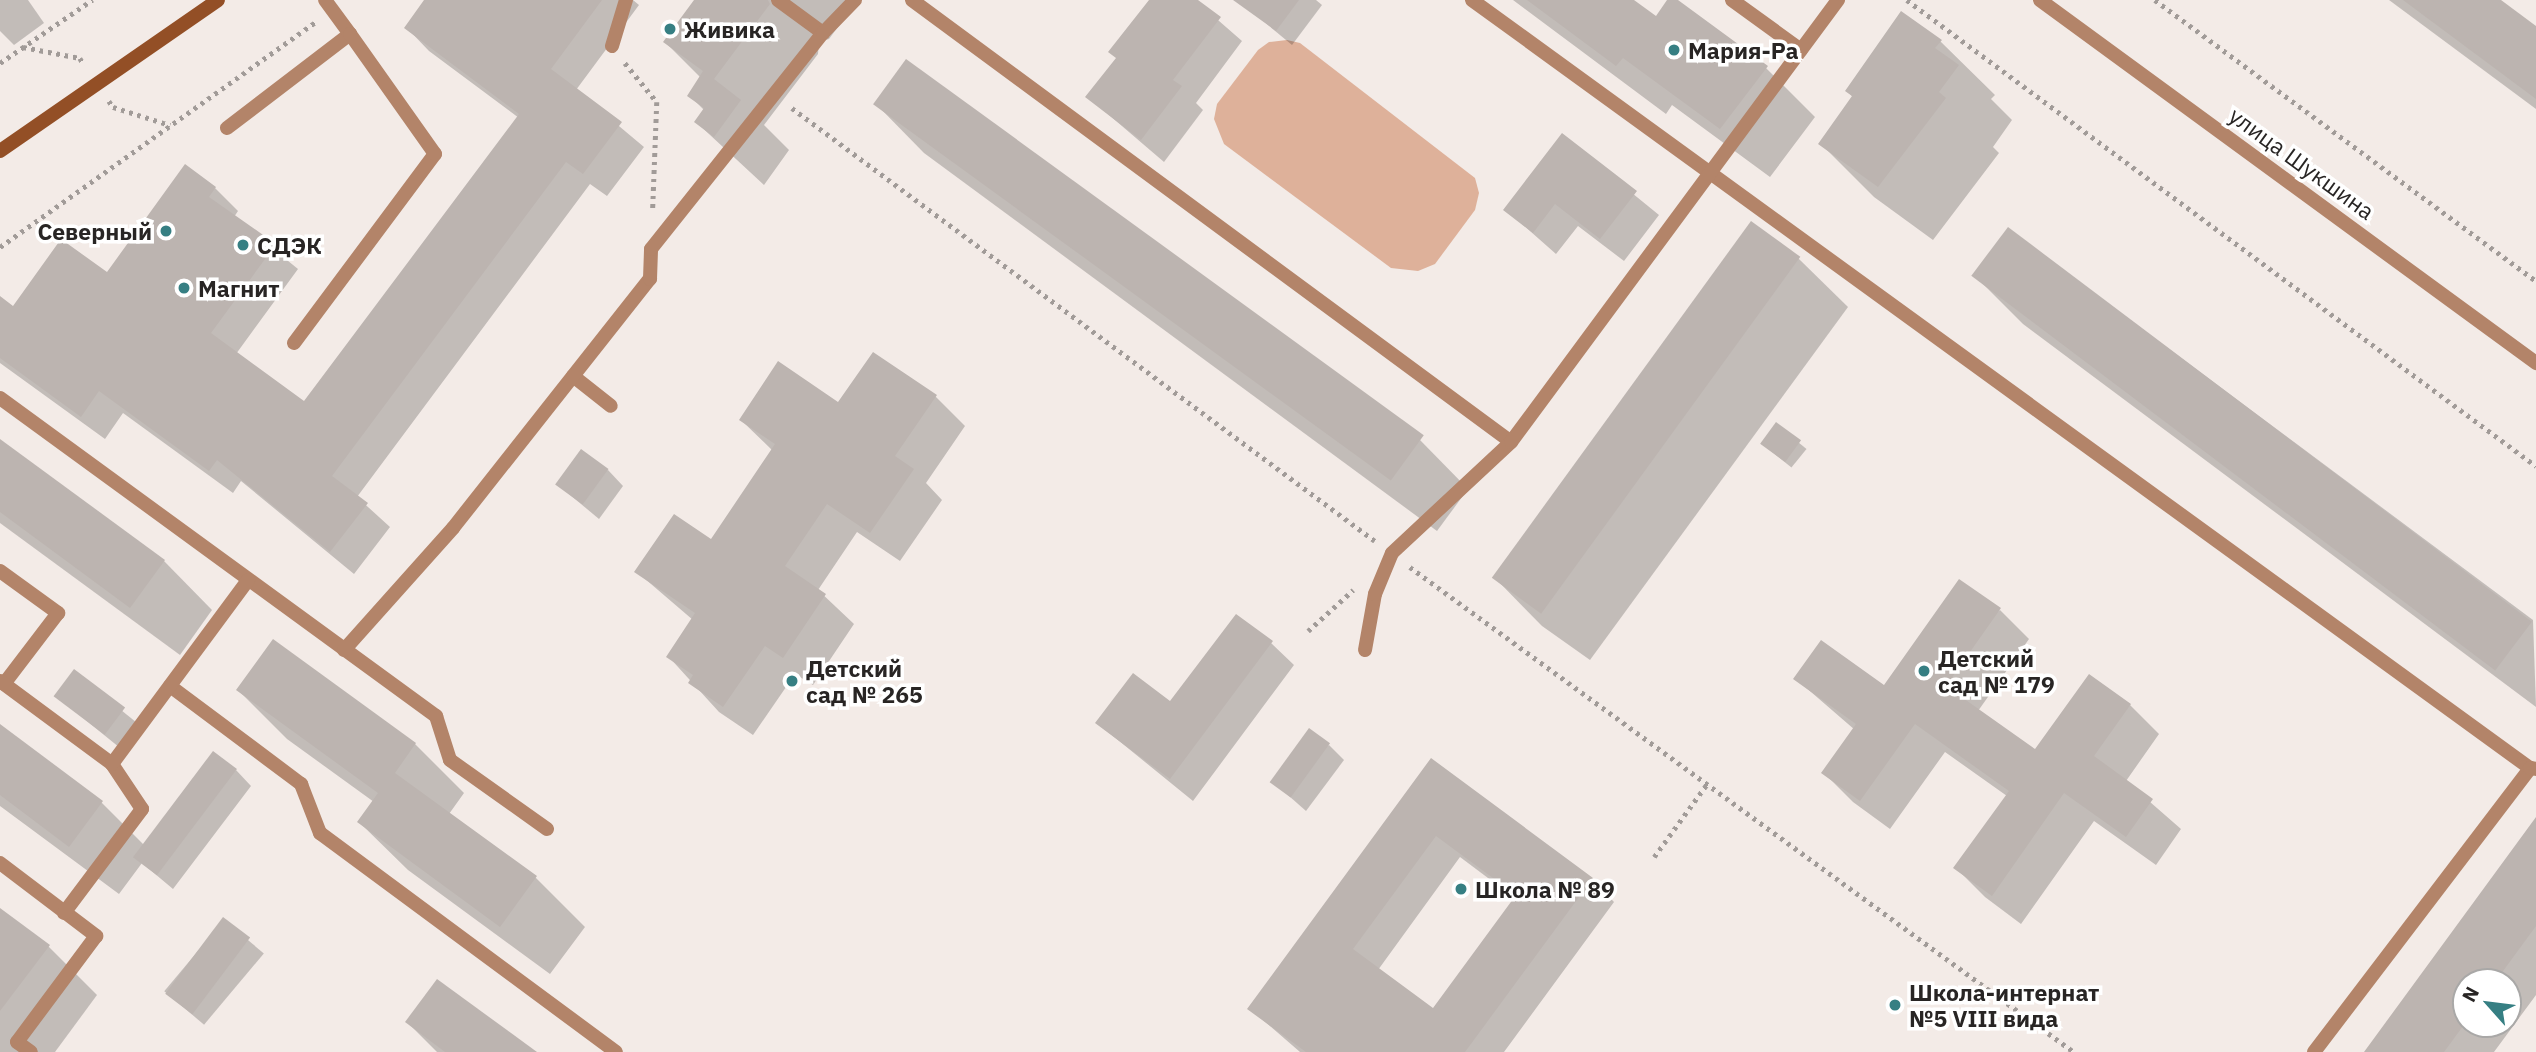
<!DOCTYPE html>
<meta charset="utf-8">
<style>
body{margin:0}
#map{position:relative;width:2536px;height:1052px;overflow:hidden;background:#f3ebe7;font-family:"IBM Plex Sans",sans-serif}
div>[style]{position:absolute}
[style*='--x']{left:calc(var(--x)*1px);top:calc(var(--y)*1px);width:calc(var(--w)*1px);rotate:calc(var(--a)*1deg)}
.green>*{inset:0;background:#deb19a}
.shadow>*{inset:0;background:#0003;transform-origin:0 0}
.building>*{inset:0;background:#bcb4b0;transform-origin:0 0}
.path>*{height:4.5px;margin-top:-2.25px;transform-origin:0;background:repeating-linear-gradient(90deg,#a19b98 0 3.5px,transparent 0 8.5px)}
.lane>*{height:14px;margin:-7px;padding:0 7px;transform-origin:7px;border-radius:7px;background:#b38469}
.street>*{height:14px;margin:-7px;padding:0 7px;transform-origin:7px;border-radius:7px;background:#b38469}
.secondary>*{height:14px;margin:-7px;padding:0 7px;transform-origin:7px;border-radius:7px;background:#934f26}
.dots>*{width:19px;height:19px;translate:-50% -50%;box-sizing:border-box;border:4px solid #fff;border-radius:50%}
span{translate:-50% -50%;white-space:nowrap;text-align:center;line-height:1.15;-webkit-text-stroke:7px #fff;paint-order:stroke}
.poi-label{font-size:23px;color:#282524;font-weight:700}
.left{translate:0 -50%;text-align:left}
.right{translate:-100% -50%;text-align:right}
.street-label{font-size:23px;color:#282524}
.north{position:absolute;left:2452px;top:968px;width:70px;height:70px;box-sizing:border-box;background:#fff;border:2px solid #a9a8a7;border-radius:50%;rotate:298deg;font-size:19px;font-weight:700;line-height:28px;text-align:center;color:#282524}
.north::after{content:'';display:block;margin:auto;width:24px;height:32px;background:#367f83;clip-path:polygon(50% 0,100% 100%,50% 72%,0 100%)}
</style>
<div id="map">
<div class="green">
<i style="clip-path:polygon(1287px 40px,1300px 43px,1475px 178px,1479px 193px,1475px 210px,1435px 264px,1418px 271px,1391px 268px,1224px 144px,1214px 119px,1217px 104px,1258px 50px,1269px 42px)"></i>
</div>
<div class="shadow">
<i style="clip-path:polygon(0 0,28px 0,44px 23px,14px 45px,0 31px)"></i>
<i style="clip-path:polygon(426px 0,633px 0,639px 5px,576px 90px,644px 147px,607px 196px,590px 184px,357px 497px,390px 527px,354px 574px,241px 481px,233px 493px,123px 413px,105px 439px,0 363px,0 299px,13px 308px,107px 275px,215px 188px,238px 211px,234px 217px,298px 269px,236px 354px,305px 404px,519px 118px,429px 51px,406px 27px)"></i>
<i style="clip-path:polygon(696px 0,858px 0,829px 39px,819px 42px,818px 54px,764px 125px,789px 150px,764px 185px,696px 122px,705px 111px,689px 95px,701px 78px,665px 42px)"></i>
<i style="clip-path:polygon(1151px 0,1195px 0,1242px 41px,1196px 103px,1203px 110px,1164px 162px,1088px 97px,1117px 59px)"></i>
<i style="clip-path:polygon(1257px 0,1316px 0,1322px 5px,1292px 45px,1250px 10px)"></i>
<i style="clip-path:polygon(1513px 0,1631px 0,1656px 19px,1669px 0,1675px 0,1766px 68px,1815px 117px,1770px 177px,1672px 105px,1666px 114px)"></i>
<i style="clip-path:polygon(2389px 0,2498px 0,2536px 29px,2536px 109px)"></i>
<i style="clip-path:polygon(1940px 41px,1995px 95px,1991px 99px,2012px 120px,1993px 147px,1999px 153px,1933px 240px,1874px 197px,1820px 143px,1853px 97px,1847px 91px)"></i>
<i style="clip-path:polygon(876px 104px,1420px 440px,1468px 489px,1437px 531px,924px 153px)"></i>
<i style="clip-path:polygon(1562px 136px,1659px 215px,1624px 261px,1578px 226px,1556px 254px,1505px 209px)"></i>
<i style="clip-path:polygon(1752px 223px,1799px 259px,1848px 307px,1590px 660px,1542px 626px,1494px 577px)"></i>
<i style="clip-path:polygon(2008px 229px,2533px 620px,2536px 707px,2023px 324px,1974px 275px)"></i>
<i style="clip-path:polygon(935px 396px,965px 426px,926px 483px,942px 500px,900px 561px,857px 532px,818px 590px,854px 624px,813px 685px,795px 674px,753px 735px,719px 712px,668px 656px,693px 620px,637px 572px,711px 542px,773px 451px,741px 420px)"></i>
<i style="left:1777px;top:425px;width:38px;height:24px;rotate:39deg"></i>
<i style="clip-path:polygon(0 441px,164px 561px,212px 610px,180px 655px,0 523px)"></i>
<i style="clip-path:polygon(608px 470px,623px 486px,599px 519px,557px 484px)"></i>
<i style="clip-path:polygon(2000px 610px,2029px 639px,1978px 711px,2036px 752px,2130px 705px,2159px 734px,2126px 781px,2181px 829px,2156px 865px,2094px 821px,2021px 924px,1985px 897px,1956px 868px,2007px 796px,1945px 752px,1890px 829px,1853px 802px,1824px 773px,1855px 730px,1796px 679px,1885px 687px)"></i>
<i style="clip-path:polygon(273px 641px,415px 744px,464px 793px,449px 814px,536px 878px,585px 927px,550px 974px,408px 870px,359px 822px,374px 802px,287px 739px,238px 690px)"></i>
<i style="clip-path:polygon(1271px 643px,1294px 665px,1193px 801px,1097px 723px,1171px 703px)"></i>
<i style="left:74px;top:672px;width:84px;height:30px;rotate:39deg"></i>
<i style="clip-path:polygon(0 727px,102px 803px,144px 845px,236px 770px,251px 786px,173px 889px,142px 863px,119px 894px,0 806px)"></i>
<i style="clip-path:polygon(1329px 745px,1344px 760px,1306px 811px,1272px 781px)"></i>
<i style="clip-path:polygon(evenodd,1431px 761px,1592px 879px,1614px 902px,1504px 1052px,1300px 1052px,1249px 1008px,1431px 761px,1460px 857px,1516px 899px,1434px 1011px,1378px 970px,1460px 857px)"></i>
<i style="clip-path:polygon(evenodd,2536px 820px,2536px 995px,2494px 1052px,2367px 1052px,2536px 820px,2466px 982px,2508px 982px,2508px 1024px,2466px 1024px,2466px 982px)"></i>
<i style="clip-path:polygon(0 910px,48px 946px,97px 995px,55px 1052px,0 1052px)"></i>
<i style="left:224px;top:920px;width:52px;height:93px;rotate:40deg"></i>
<i style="clip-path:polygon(407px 1022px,534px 1052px,437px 1052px)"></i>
</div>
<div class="building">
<i style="clip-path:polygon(424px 0,602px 0,551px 69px,622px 122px,583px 174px,566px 162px,332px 476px,368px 503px,330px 552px,217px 460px,209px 471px,99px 391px,81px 417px,0 358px,0 296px,13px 306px,61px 239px,107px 272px,185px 164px,216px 187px,209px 197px,276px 244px,211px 333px,304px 401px,519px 114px,404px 28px)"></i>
<i style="clip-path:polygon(694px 0,768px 0,770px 4px,714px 79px,741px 100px,714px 137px,694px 122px,704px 108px,687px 96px,703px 71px,663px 42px)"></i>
<i style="clip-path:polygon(1149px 0,1198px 0,1221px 17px,1173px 80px,1182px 86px,1141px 140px,1085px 97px,1116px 58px,1108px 52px)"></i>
<i style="clip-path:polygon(1233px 0,1299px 0,1276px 31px)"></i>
<i style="clip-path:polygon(1527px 0,1634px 0,1656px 16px,1667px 0,1678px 0,1768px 66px,1720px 129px,1623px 58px,1616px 66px)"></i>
<i style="clip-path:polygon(2403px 0,2501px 0,2536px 26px,2536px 99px)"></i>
<i style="clip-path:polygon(1901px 11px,1942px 40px,1935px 48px,1959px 65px,1939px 92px,1946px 98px,1878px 187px,1818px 144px,1852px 96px,1845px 91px)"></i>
<i style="left:906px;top:59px;width:640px;height:56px;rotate:36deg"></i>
<i style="clip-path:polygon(1562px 133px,1637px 191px,1600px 239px,1555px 204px,1533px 233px,1503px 210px)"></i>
<i style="left:1751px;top:221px;width:61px;height:441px;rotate:36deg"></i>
<i style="left:2008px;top:227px;width:656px;height:61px;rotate:37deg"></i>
<i style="clip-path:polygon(873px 352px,937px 395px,895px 456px,914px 469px,870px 533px,827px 504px,785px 566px,826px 594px,783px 658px,765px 646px,723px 707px,688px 683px,693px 675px,666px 657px,695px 613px,634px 572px,674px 514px,711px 539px,775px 444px,739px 420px,778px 361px,838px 402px)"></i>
<i style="left:1776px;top:422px;width:31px;height:27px;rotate:36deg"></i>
<i style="clip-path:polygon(0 439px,165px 560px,130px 608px,0 512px)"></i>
<i style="left:581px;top:449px;width:34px;height:44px;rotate:36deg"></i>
<i style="clip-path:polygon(1959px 579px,2001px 608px,1946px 686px,2035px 749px,2089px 674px,2131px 704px,2094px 756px,2153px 799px,2126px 837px,2064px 793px,1992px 896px,1953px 868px,2009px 791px,1915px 724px,1860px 801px,1821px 773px,1856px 724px,1793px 679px,1821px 640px,1884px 685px)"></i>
<i style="clip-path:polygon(1236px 614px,1273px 641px,1170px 779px,1095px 723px,1133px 673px,1170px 701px)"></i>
<i style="clip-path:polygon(273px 639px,416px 743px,395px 773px,537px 876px,500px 927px,357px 822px,378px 793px,236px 690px)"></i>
<i style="left:74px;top:669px;width:64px;height:34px;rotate:37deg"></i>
<i style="clip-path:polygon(0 724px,103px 801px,69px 847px,0 795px)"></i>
<i style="left:1309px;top:728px;width:26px;height:67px;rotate:36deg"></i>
<i style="left:213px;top:751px;width:30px;height:133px;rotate:37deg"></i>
<i style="clip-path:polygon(evenodd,1431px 758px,1593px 878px,1465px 1052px,1306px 1052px,1247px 1009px,1431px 758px,1436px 836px,1516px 895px,1433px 1008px,1353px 949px,1436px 836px)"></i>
<i style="clip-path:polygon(2536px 817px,2536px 926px,2495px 982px,2466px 982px,2466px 1022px,2444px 1052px,2364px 1052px)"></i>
<i style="clip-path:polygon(0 908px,50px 945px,0 1011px)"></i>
<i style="left:223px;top:917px;width:34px;height:96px;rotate:37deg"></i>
<i style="clip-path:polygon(437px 979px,537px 1052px,445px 1052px,405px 1022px)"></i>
</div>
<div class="path">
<i style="--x:1907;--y:0;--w:783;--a:36.53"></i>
<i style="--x:2155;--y:0;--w:473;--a:36.4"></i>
<i style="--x:23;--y:47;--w:58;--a:10.9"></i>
<i style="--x:80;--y:58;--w:8;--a:60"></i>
<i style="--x:0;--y:63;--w:112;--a:-34.4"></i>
<i style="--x:625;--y:63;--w:50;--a:50.6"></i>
<i style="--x:657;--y:102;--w:106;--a:92.2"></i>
<i style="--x:109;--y:101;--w:7;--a:56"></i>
<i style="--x:113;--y:107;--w:60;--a:17.5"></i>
<i style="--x:792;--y:108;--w:726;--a:36.6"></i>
<i style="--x:0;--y:247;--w:387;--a:-35.5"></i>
<i style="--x:1410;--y:567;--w:822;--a:36.15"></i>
<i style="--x:1308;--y:631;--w:61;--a:-42.3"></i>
<i style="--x:1654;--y:857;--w:90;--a:-54"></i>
</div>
<div class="lane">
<i style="--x:778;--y:0;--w:56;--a:36.3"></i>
<i style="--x:912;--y:0;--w:744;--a:36.42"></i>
<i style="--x:1472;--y:0;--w:1307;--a:35.98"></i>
<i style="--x:1732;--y:0;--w:85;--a:35.9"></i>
<i style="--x:612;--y:46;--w:48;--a:-73.1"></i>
<i style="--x:227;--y:128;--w:155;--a:-37.4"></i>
<i style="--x:350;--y:34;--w:42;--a:-126.3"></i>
<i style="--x:294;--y:343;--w:236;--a:-53.3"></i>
<i style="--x:435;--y:154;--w:147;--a:-125.3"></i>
<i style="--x:573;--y:376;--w:48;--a:38.3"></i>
<i style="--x:0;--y:398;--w:540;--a:36.11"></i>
<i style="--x:436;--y:716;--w:46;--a:72.3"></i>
<i style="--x:450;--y:760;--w:119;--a:35.4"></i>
<i style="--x:0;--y:571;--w:72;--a:35.9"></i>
<i style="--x:58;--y:613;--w:89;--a:127.3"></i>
<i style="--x:344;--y:650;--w:164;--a:-48.2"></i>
<i style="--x:453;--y:528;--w:318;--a:-51.7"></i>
<i style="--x:650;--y:279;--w:30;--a:-88"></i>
<i style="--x:651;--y:249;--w:276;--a:-51.5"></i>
<i style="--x:823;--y:33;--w:46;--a:-45.9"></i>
<i style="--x:1365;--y:650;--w:57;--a:-79.9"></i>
<i style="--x:1375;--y:594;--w:44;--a:-67.5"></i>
<i style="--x:1392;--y:553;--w:163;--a:-43"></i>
<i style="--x:1511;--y:442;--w:550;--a:-53.51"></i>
<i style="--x:0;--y:681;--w:139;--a:36.5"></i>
<i style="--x:170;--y:686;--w:164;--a:36.8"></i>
<i style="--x:301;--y:784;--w:53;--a:68.8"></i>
<i style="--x:320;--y:833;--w:368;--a:36.5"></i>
<i style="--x:0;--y:863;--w:121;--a:37.2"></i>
<i style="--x:96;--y:936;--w:132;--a:126.7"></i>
<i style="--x:17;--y:1042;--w:17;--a:36"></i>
<i style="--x:64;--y:913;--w:130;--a:-53.1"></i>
<i style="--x:142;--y:809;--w:54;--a:-123.7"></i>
<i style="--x:112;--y:764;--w:229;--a:-53.5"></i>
<i style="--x:2314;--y:1052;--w:357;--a:-52.7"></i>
<i style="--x:2530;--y:768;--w:6;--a:9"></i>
</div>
<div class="street">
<i style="--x:2040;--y:0;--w:615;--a:36.2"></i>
</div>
<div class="secondary">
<i style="--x:0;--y:151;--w:265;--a:-34.7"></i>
</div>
<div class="dots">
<i style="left:670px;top:29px;background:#367f83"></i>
<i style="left:1674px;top:50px;background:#367f83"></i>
<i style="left:166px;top:231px;background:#367f83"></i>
<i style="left:243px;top:245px;background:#367f83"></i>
<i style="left:184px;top:288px;background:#367f83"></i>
<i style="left:1924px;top:671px;background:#367f83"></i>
<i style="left:792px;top:681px;background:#367f83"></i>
<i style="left:1461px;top:889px;background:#367f83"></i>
<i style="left:1895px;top:1005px;background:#367f83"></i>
</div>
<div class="poi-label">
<span class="left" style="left:684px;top:29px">Живика</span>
<span class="left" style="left:1688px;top:50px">Мария-Ра</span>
<span class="right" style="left:152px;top:231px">Северный</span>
<span class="left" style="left:257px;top:245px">СДЭК</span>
<span class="left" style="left:198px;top:288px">Магнит</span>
<span class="left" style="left:1938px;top:671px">Детский<br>сад № 179</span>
<span class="left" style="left:806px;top:681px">Детский<br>сад № 265</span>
<span class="left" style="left:1475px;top:889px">Школа № 89</span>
<span class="left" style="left:1909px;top:1005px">Школа-интернат<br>№5 VIII вида</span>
</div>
<div class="street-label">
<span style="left:2302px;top:163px;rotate:36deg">улица Шукшина</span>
</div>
<div class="north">N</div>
</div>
